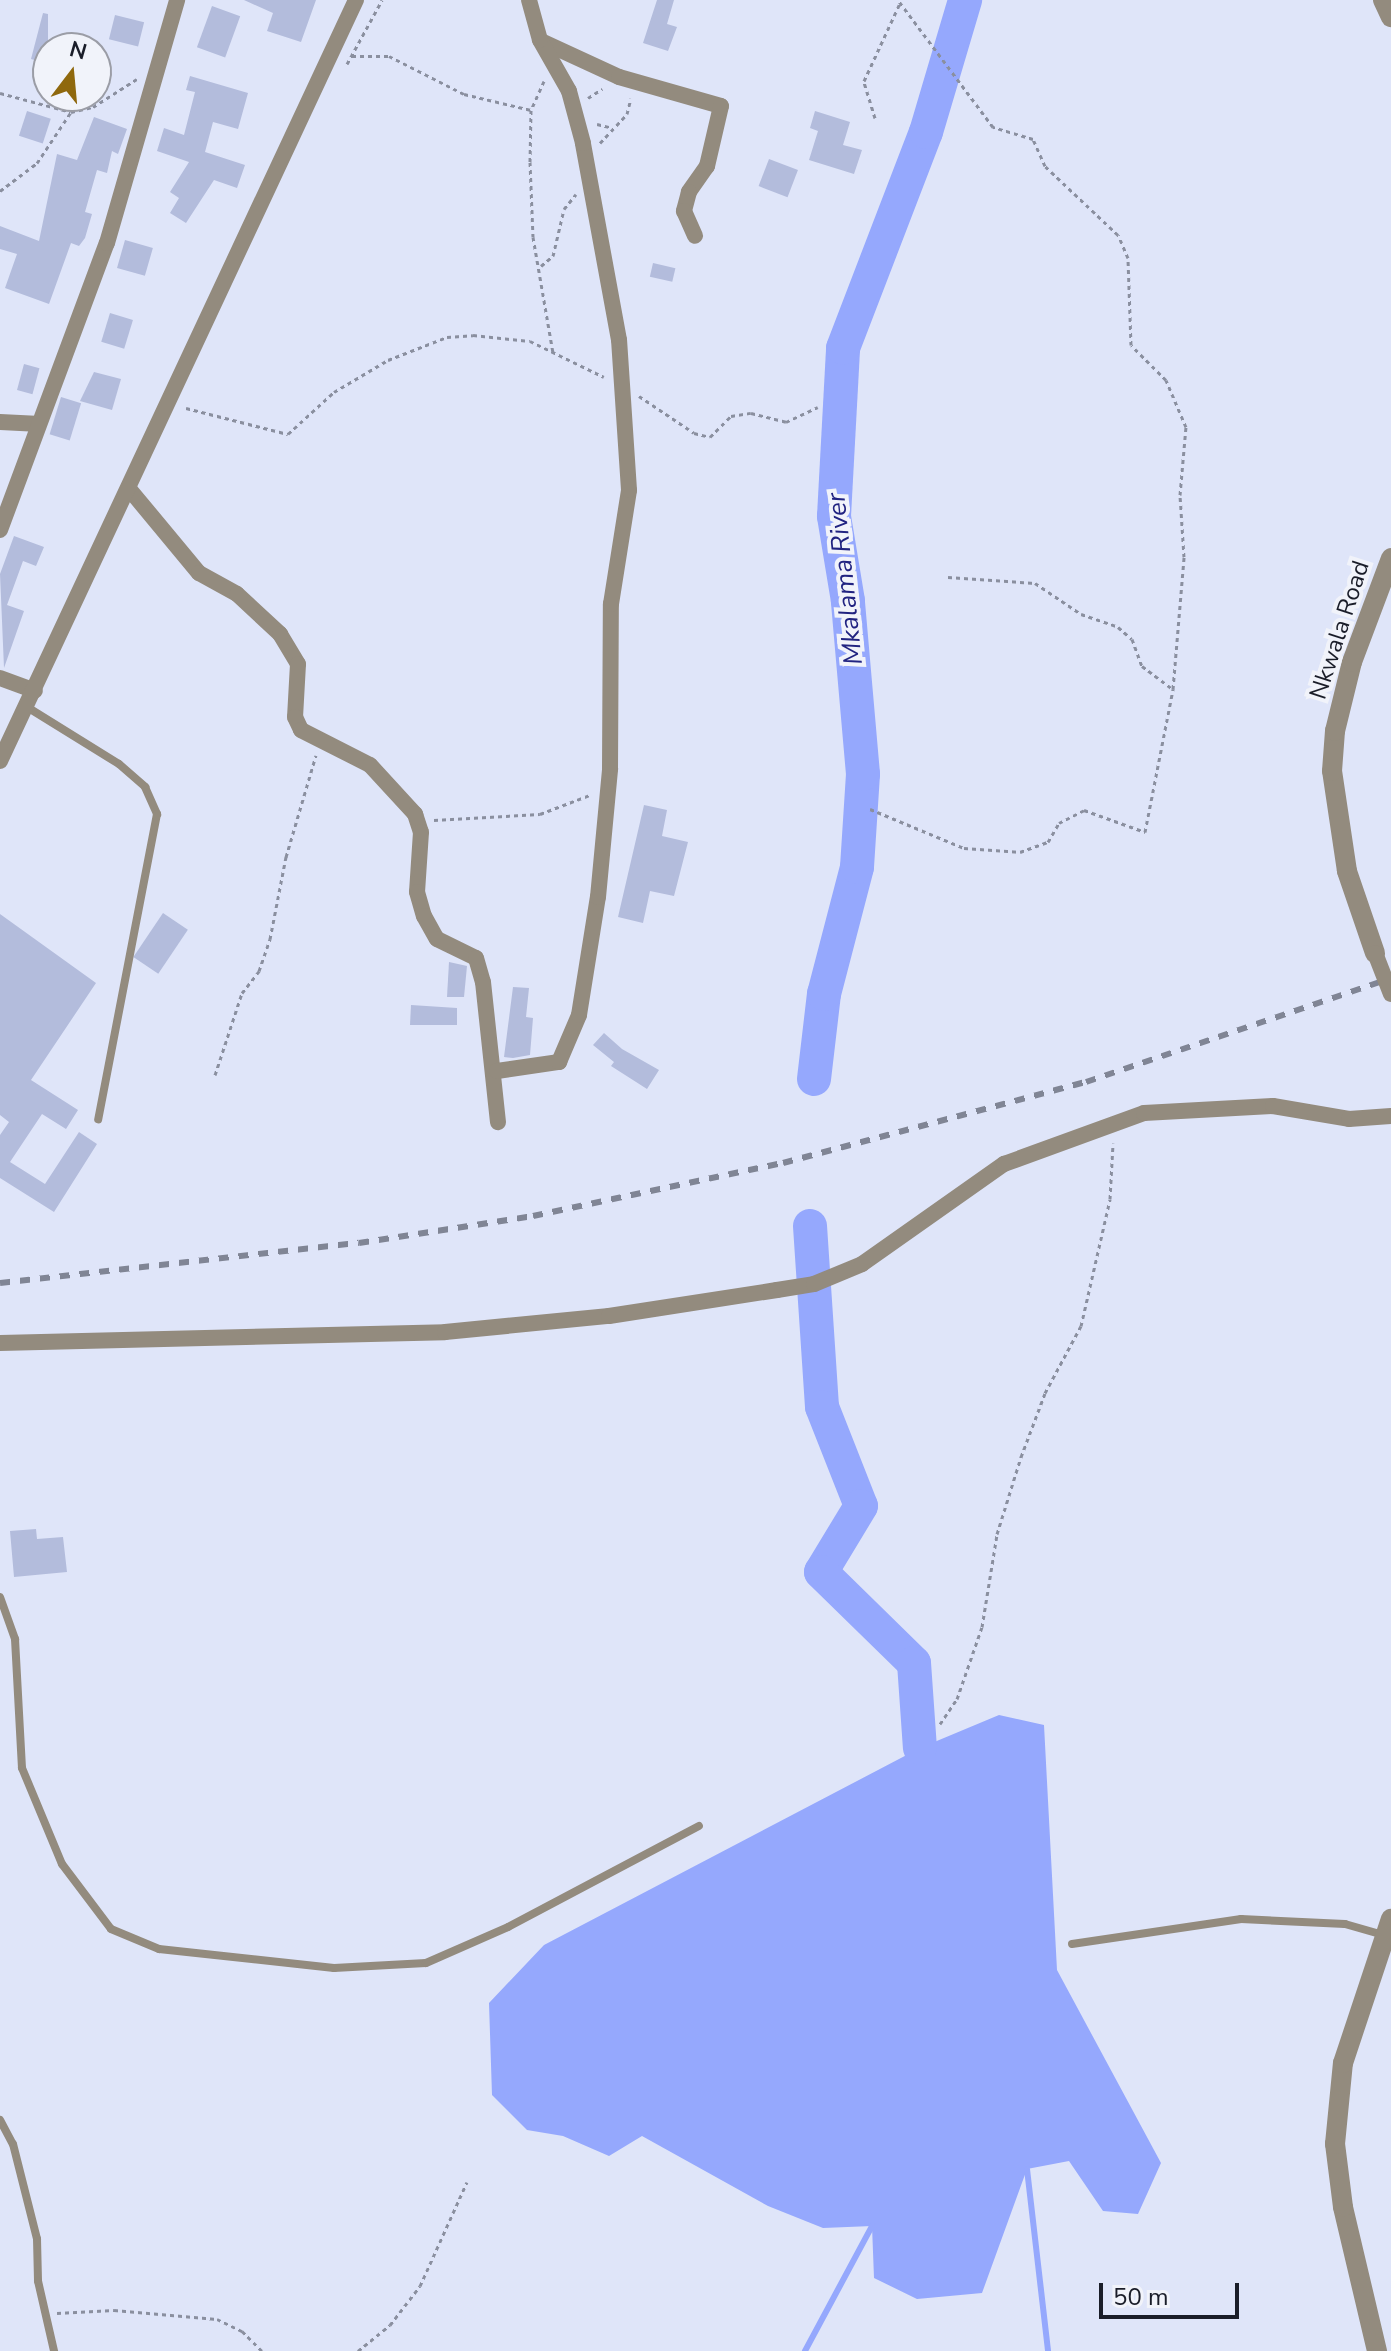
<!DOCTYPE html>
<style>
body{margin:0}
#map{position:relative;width:1391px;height:2351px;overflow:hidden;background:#dfe5f9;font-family:"Nunito Sans",sans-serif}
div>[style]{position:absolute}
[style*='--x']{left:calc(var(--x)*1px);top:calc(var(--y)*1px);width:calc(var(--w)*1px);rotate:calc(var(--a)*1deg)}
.water>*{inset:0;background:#95a8fd}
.stream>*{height:6px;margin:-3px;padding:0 3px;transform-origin:3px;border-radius:3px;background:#95a8fd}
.river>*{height:34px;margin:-17px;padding:0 17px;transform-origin:17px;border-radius:17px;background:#95a8fd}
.building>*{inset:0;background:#b3bcdc;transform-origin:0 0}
.path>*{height:3px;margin-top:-1.5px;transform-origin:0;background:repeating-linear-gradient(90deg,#8a8f9f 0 4px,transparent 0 8px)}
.service>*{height:8px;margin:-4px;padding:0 4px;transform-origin:4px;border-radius:4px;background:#938b7e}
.minor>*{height:16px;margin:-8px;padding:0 8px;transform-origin:8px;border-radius:8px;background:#938b7e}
.tertiary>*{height:20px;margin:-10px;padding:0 10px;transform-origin:10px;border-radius:10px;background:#938b7e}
.rail>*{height:6px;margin-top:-3px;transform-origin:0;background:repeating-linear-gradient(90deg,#808595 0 10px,transparent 0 20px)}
.minor-bridge>*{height:16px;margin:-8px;padding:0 8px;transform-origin:8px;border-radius:8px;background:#938b7e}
span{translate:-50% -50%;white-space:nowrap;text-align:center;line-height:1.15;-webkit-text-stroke:8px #f1f3fa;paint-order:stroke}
.street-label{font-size:24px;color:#1a1d29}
.water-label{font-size:26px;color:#212381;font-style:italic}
.north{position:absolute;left:32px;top:32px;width:80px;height:80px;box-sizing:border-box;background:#f1f3fa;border:2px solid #9b9da6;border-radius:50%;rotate:16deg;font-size:22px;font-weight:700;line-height:32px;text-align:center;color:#1a1d29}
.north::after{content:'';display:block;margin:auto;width:28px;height:36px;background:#8f680d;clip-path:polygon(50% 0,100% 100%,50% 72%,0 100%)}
.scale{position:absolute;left:1099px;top:2283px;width:140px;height:36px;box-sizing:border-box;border:4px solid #1a1d29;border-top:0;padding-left:10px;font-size:24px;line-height:28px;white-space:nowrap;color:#1a1d29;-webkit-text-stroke:6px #f1f3fa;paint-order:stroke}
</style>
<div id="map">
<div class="water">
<i style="clip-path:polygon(999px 1715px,1044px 1725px,1057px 1970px,1161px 2163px,1138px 2214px,1103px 2211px,1069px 2161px,1027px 2169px,982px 2293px,917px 2299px,874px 2278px,872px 2226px,823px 2228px,768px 2206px,642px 2136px,609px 2156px,563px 2136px,527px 2130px,492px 2095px,489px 2003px,544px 1945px,920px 1748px)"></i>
</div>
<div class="stream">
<i style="--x:1027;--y:2169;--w:183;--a:83.4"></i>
<i style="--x:805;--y:2351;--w:142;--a:-61.8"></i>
</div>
<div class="river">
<i style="--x:814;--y:1079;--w:86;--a:-83.3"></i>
<i style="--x:824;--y:994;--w:131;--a:-75.4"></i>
<i style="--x:857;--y:867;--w:93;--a:-86.3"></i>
<i style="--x:863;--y:774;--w:174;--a:-95"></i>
<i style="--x:848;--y:601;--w:86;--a:-99.4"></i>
<i style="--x:834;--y:516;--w:168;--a:-86.9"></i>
<i style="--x:843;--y:348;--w:231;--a:-69"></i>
<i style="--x:926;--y:132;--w:138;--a:-73.5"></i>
<i style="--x:810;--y:1226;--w:181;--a:86.2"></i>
<i style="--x:822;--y:1407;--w:106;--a:68.5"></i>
<i style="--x:861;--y:1506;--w:77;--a:121.2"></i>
<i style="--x:821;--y:1572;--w:130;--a:44.4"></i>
<i style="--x:914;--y:1663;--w:85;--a:86"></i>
</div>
<div class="building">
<i style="clip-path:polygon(244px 0,316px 0,301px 42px,267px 31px,273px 13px)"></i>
<i style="clip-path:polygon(657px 0,674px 0,667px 24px,677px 27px,668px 51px,643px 43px)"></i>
<i style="left:212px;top:6px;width:30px;height:44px;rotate:20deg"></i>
<i style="clip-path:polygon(43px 13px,48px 14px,48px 64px,31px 59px)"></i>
<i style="left:115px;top:15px;width:30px;height:25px;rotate:14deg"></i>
<i style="clip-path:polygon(190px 76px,248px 93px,238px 129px,213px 122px,205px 152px,245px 165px,237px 188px,214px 180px,186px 223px,170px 213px,179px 198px,170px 192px,189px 162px,157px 151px,164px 128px,184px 135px,195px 92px,186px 90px)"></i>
<i style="left:27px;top:111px;width:25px;height:26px;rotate:18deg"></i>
<i style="clip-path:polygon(815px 111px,850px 122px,843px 145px,862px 150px,854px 174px,809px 160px,818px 131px,810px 128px)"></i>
<i style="clip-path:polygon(94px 117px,127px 129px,118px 154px,112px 151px,107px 173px,97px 170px,85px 212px,92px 214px,85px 238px,79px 246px,71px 243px,49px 304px,5px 288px,17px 254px,0 249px,0 226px,39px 241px,57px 154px,77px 160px)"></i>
<i style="left:769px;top:159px;width:31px;height:29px;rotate:21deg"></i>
<i style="left:125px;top:240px;width:29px;height:29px;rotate:16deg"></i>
<i style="left:653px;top:263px;width:23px;height:14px;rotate:13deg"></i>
<i style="left:110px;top:313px;width:24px;height:30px;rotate:17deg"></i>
<i style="left:24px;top:364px;width:16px;height:27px;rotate:15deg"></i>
<i style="clip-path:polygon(94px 372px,121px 379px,112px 410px,80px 401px)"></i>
<i style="left:61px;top:397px;width:21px;height:39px;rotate:17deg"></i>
<i style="clip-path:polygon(14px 536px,44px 547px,36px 566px,23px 561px,7px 605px,24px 611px,4px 668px,0 574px)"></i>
<i style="clip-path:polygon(644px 805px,667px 810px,662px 836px,688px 842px,674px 896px,650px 891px,643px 923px,618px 917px)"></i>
<i style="left:163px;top:913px;width:30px;height:53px;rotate:34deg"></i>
<i style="clip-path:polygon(0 914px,96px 983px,31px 1080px,78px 1110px,66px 1129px,42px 1114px,10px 1162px,45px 1184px,79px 1132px,97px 1144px,54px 1212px,0 1178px,0 1135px,9px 1122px,0 1115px)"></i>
<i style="clip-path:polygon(449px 962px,467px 966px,464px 997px,447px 997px)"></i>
<i style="clip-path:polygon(513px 987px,529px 988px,526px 1017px,533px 1018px,530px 1055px,513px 1058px,504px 1057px)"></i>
<i style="clip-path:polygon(411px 1005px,457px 1008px,457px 1025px,410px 1025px)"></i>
<i style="clip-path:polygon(604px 1033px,622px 1049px,659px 1070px,647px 1089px,611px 1066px,614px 1062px,593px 1045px)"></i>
<i style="clip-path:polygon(36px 1529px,37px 1539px,63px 1537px,67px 1572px,14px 1577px,10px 1531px)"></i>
</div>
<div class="path">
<i style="--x:352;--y:56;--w:37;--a:0"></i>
<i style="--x:389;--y:56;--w:84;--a:26.9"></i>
<i style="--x:464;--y:94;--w:69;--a:13.4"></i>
<i style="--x:347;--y:64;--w:73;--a:-61.3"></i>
<i style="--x:544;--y:81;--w:32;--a:114"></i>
<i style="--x:531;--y:110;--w:52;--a:91.1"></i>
<i style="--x:530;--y:162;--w:75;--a:87.7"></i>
<i style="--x:533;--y:237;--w:118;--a:80.2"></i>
<i style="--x:0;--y:93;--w:73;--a:15"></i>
<i style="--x:71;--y:112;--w:23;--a:-13"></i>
<i style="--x:93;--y:107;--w:52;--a:-32.5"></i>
<i style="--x:588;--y:98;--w:17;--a:-33"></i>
<i style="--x:875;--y:118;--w:39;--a:-107"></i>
<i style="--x:864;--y:81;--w:86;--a:-65.2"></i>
<i style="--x:597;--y:124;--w:16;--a:14"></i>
<i style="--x:600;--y:143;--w:40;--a:-47"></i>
<i style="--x:627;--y:114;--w:16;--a:-76"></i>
<i style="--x:0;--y:191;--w:46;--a:-37.1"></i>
<i style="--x:37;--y:163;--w:61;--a:-56.3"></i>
<i style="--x:541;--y:266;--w:16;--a:-40"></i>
<i style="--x:553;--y:256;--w:48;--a:-76.8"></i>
<i style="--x:564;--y:209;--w:19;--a:-51"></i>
<i style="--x:639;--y:396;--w:66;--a:33.9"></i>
<i style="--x:694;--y:433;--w:16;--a:14"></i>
<i style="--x:710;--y:437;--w:30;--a:-45"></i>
<i style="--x:731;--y:416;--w:20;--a:-9"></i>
<i style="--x:751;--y:413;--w:36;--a:14"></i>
<i style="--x:786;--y:422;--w:35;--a:-25"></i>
<i style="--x:186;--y:408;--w:105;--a:14.3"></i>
<i style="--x:288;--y:434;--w:62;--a:-42.4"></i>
<i style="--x:334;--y:392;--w:63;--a:-30.7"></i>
<i style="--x:388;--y:360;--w:63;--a:-21.3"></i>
<i style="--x:447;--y:337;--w:26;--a:-4"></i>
<i style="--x:473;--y:335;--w:57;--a:6"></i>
<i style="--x:530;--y:341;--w:82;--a:25.9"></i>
<i style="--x:948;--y:577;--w:87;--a:3.9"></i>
<i style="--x:1035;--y:583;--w:55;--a:34"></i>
<i style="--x:1081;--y:614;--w:39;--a:19"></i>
<i style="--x:1118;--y:627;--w:18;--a:41"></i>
<i style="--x:1132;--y:639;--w:29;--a:70"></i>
<i style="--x:1142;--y:666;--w:38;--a:37"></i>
<i style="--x:870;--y:809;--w:102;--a:22.5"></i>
<i style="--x:964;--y:848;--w:56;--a:4.1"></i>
<i style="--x:1020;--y:852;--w:30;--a:-20"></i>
<i style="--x:1048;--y:842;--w:22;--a:-60"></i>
<i style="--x:1059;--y:823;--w:28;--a:-27"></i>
<i style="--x:1084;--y:810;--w:65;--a:19.8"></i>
<i style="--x:1145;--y:832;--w:146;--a:-78.9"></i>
<i style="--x:1173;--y:689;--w:132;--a:-85.2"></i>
<i style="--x:1184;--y:557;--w:62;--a:-93.7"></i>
<i style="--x:1180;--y:495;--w:68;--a:-85"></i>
<i style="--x:1186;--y:427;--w:51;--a:-113.1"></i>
<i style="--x:1166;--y:380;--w:49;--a:-135"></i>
<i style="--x:1131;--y:345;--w:87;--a:-92"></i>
<i style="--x:1128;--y:258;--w:25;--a:-113"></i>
<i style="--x:1118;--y:235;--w:100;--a:-136.6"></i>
<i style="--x:1045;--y:166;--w:30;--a:-114"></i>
<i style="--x:1033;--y:139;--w:42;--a:-163.3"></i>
<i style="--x:993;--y:127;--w:159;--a:-126.8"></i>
<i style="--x:434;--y:820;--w:106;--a:-3.2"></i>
<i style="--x:540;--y:814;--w:53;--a:-20.8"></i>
<i style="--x:215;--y:1075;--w:86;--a:-71.8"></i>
<i style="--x:242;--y:993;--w:28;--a:-52"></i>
<i style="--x:259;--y:971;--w:34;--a:-71"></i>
<i style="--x:270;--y:939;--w:84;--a:-79"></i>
<i style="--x:286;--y:857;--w:106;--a:-73.6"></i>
<i style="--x:940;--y:1724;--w:30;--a:-56"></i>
<i style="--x:957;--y:1699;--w:76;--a:-70.9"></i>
<i style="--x:982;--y:1627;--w:94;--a:-80.8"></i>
<i style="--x:997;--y:1534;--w:81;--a:-72.7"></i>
<i style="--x:1021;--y:1457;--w:68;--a:-69.4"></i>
<i style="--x:1045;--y:1393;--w:76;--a:-61.8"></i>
<i style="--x:1081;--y:1326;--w:130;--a:-77.1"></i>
<i style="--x:1110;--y:1199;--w:56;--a:-86.9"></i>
<i style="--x:57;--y:2313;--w:57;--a:-3"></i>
<i style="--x:114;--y:2310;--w:103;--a:5"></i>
<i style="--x:217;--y:2319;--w:28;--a:26"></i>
<i style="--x:242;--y:2331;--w:28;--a:45"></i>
<i style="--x:358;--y:2351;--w:41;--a:-39.1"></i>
<i style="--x:390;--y:2325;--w:49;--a:-52.4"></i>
<i style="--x:420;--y:2286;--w:114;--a:-65.7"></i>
</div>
<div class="service">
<i style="--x:27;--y:707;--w:108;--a:31.8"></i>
<i style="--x:119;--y:764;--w:35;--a:41"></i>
<i style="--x:145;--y:787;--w:30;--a:66"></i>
<i style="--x:157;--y:814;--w:311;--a:100.9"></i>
<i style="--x:0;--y:1597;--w:45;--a:70.3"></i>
<i style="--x:15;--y:1639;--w:129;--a:86.9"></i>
<i style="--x:22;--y:1768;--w:104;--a:67.4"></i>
<i style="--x:62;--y:1864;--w:81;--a:53"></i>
<i style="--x:111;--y:1929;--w:52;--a:22.6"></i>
<i style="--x:159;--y:1949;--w:176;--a:6.2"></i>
<i style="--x:334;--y:1968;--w:92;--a:-3.1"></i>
<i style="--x:426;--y:1963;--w:90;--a:-23.7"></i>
<i style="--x:508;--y:1927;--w:216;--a:-27.9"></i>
<i style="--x:1072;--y:1944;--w:171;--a:-8.4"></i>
<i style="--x:1241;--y:1919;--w:104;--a:2.8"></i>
<i style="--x:1345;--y:1924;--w:40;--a:16"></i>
<i style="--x:0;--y:2120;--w:27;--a:62"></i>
<i style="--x:13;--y:2144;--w:98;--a:75.8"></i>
<i style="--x:37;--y:2239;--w:42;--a:88.6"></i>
<i style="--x:38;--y:2281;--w:72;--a:77.1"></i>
</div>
<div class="minor">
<i style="--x:541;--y:41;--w:86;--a:24.8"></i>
<i style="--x:619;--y:77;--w:106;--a:15.9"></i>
<i style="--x:721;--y:106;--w:62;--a:103.1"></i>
<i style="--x:707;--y:166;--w:32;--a:125"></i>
<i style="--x:689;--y:192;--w:20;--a:105"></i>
<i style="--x:684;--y:211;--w:27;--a:66"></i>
<i style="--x:0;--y:422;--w:35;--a:3"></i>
<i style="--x:130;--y:490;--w:108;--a:50.3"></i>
<i style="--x:199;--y:573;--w:43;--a:28.9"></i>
<i style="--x:237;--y:594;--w:59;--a:42.9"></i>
<i style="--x:280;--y:634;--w:35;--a:59"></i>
<i style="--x:298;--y:664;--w:53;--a:93.2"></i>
<i style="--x:295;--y:717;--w:14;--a:65"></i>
<i style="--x:301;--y:730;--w:77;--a:26.9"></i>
<i style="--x:370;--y:765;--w:67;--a:47.4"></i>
<i style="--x:415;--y:814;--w:19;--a:72"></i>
<i style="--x:421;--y:832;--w:60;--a:93.8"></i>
<i style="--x:417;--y:892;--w:25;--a:74"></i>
<i style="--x:424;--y:916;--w:26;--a:61"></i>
<i style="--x:437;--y:939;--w:43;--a:26"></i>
<i style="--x:476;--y:958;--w:25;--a:74"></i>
<i style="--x:483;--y:982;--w:141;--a:83.9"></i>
<i style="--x:0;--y:530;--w:306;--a:-69.6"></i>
<i style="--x:107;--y:243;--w:253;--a:-73.9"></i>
<i style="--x:0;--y:678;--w:37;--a:20"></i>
<i style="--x:0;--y:761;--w:840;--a:-64.93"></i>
<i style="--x:497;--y:1071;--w:63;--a:-8.3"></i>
<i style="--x:559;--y:1062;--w:51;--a:-66.9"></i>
<i style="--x:579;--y:1015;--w:120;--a:-80.9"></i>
<i style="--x:598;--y:897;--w:129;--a:-84.6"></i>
<i style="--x:610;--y:769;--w:165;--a:-89.7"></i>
<i style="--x:611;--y:604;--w:115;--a:-81"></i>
<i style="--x:629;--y:490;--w:150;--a:-93.8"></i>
<i style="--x:619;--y:340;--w:200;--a:-100.4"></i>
<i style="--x:583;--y:143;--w:54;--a:-105.1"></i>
<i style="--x:569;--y:91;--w:59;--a:-119.6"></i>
<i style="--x:540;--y:40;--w:41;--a:-105.4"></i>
<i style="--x:0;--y:1343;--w:445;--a:-1.4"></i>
<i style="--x:445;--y:1332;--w:165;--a:-5.6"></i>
<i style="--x:609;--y:1316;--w:170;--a:-8.8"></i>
<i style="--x:777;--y:1290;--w:37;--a:-9"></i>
<i style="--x:814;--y:1284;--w:52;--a:-22.6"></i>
<i style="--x:862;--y:1264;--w:174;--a:-35.2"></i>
<i style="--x:1004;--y:1164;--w:149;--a:-20"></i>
<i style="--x:1144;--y:1113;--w:129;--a:-3.1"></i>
<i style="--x:1273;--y:1106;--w:77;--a:9.7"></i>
<i style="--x:1349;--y:1119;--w:42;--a:-4.1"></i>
</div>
<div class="tertiary">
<i style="--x:1383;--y:0;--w:19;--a:65"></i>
<i style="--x:1375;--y:953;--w:87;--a:-108.9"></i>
<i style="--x:1347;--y:871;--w:101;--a:-98.5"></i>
<i style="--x:1332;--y:771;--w:40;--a:-85.7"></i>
<i style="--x:1335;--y:731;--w:71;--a:-76.2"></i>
<i style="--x:1352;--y:662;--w:111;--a:-69.4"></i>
<i style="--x:1377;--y:2351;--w:148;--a:-103.3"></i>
<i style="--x:1343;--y:2207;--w:64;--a:-97.2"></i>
<i style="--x:1335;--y:2144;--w:81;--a:-84.4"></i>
<i style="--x:1343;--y:2063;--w:152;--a:-71.6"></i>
</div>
<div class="rail">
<i style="--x:0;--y:1283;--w:361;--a:-6.4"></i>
<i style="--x:359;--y:1243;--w:176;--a:-8.8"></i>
<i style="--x:533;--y:1216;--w:256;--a:-12"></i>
<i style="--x:783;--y:1163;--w:314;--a:-15"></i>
<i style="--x:1086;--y:1082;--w:322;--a:-18.8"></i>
</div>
<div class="minor-bridge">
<i style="--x:1375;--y:953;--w:44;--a:68.7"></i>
</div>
<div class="street-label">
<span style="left:1340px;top:630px;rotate:-72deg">Nkwala Road</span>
</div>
<div class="water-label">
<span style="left:845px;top:579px;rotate:-96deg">Mkalama River</span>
</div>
<div class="north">N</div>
<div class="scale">50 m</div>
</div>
